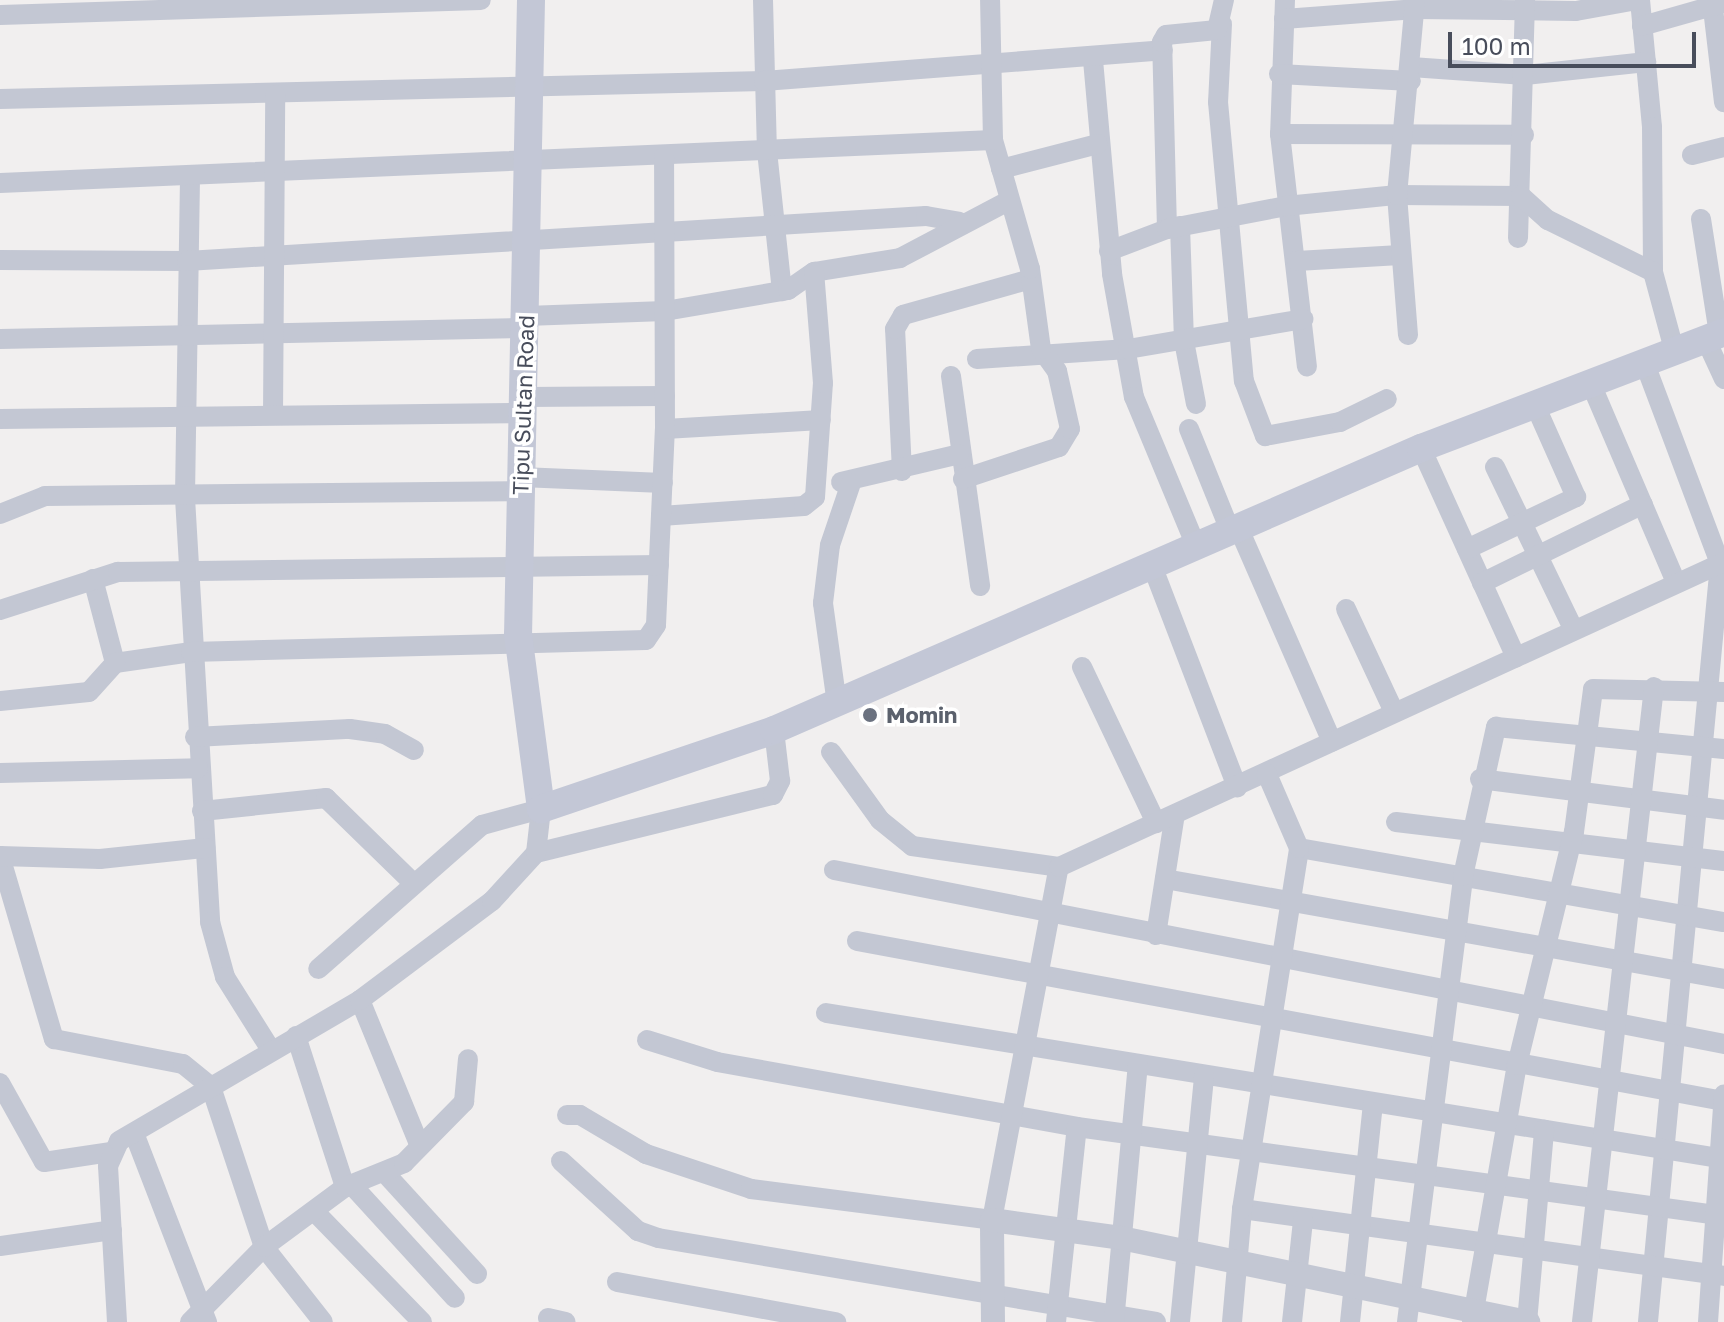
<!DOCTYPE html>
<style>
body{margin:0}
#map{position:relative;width:1724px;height:1322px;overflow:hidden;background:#f1efef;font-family:"Golos Text",sans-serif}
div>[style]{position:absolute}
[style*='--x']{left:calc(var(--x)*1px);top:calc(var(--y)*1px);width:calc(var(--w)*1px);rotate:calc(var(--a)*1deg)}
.minor>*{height:20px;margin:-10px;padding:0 10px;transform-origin:10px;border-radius:10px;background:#c3c7d3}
.tertiary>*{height:24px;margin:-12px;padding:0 12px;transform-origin:12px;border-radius:12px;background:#c3c7d3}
.secondary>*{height:28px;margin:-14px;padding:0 14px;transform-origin:14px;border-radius:14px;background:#c3c7d6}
.dots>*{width:22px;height:22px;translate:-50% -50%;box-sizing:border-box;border:4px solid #fff;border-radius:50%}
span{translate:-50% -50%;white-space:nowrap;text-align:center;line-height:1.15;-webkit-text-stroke:7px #fff;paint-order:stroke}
.street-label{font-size:22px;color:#484d5b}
.worship-label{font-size:22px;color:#5b616d;font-weight:700}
.left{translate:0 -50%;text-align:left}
.scale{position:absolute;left:1448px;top:32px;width:248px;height:36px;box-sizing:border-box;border:4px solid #484d5b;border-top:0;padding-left:10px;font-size:24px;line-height:28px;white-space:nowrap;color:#484d5b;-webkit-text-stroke:6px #fff;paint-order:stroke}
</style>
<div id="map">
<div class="minor">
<i style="--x:763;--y:0;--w:151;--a:88.5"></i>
<i style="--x:767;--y:151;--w:141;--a:83.9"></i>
<i style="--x:1285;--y:0;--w:134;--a:92.1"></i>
<i style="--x:1280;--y:134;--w:234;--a:83.4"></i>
<i style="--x:1640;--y:0;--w:128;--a:84.6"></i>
<i style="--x:1652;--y:127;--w:145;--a:89.6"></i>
<i style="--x:1653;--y:272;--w:84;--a:74.8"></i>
<i style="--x:1712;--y:0;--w:103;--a:83.3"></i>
<i style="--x:0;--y:15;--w:481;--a:-1.8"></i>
<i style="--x:1284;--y:19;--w:132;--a:-4.3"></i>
<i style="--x:1416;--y:9;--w:160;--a:0.7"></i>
<i style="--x:1576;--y:11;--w:62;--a:-10.2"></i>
<i style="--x:1222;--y:24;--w:78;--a:92.9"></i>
<i style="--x:1218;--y:102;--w:280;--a:84.7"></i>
<i style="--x:1244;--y:381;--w:59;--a:69.1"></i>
<i style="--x:1265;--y:436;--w:76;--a:-10.6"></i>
<i style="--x:1340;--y:422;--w:52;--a:-26.1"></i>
<i style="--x:1642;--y:26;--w:81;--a:-15.8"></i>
<i style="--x:1093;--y:60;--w:215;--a:84.9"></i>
<i style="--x:1112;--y:274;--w:125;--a:79.9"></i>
<i style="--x:1134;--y:397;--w:164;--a:67.4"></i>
<i style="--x:1411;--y:67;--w:114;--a:4"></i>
<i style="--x:1525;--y:75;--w:122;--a:-6.1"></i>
<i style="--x:1279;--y:74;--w:132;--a:3"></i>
<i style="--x:0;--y:99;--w:764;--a:-1.35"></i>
<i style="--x:764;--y:81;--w:400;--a:-4.4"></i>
<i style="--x:1280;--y:134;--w:244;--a:0.2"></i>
<i style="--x:1692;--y:155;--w:33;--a:-14"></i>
<i style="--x:1001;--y:169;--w:100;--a:-14.5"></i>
<i style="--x:190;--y:178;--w:320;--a:90.9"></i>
<i style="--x:185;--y:498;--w:425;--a:86.6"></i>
<i style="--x:210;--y:922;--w:57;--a:74.7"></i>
<i style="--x:225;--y:977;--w:86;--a:57.8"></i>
<i style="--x:0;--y:183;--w:994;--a:-2.48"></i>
<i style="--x:1701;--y:219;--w:116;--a:81.1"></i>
<i style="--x:1180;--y:226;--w:115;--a:88"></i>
<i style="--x:1184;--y:341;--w:64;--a:79.2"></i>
<i style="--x:1167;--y:229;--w:187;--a:-91.5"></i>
<i style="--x:1162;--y:42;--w:8;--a:-60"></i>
<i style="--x:1166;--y:35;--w:51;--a:-5.6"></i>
<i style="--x:1217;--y:30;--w:31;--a:-77"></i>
<i style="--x:1518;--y:238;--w:238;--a:-88.3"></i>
<i style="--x:1109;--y:251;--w:62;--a:-20.8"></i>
<i style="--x:1167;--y:229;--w:121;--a:-10.9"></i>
<i style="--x:1286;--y:206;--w:112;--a:-5.7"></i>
<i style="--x:1397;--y:195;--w:124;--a:0.5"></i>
<i style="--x:1521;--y:196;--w:36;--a:42"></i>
<i style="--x:1548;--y:220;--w:117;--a:26.3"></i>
<i style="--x:0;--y:260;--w:187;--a:0.3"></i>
<i style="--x:187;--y:261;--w:740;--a:-3.48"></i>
<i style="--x:926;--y:216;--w:34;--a:10"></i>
<i style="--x:1297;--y:261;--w:103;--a:-3.3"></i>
<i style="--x:526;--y:316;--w:139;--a:-2.1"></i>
<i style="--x:665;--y:311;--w:125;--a:-9.7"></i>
<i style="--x:788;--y:290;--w:32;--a:-35"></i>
<i style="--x:814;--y:272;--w:87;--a:-9.2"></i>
<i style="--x:900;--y:258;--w:122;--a:-27.8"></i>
<i style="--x:1408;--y:335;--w:140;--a:-94.5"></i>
<i style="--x:1397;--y:195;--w:196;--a:-84.7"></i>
<i style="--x:0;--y:339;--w:526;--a:-1.2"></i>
<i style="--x:1706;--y:340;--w:43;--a:65.2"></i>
<i style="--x:977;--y:359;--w:151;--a:-3.8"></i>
<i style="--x:1128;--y:349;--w:178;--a:-9.7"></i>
<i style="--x:1645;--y:364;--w:214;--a:69.4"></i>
<i style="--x:1720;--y:564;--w:761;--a:95.43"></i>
<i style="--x:951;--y:376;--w:212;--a:82.1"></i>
<i style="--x:1591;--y:384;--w:215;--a:66.8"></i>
<i style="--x:525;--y:397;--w:140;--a:-0.4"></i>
<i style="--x:273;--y:415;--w:320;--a:-89.6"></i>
<i style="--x:0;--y:419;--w:524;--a:-0.66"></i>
<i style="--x:665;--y:429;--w:156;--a:-3.3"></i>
<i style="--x:1189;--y:429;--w:112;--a:68"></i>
<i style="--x:1421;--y:448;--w:230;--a:65.6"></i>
<i style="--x:1495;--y:467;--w:179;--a:64.2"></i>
<i style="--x:902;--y:471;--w:142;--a:-92.8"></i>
<i style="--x:895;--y:329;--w:16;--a:-60"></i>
<i style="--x:903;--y:315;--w:133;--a:-15.7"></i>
<i style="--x:521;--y:477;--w:142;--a:2.4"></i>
<i style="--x:963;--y:479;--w:101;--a:-18.4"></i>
<i style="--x:1059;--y:447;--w:21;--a:-59"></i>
<i style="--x:1070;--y:429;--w:59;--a:-102.6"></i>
<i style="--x:1057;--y:371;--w:27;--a:-126"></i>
<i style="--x:1041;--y:349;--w:81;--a:-97.8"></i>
<i style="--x:1030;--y:269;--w:134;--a:-106"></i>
<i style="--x:993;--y:140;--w:140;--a:-91.2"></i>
<i style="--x:841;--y:482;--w:121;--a:-13.3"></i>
<i style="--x:0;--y:514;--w:48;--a:-21.8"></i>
<i style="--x:45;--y:496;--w:474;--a:-0.6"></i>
<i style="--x:661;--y:516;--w:143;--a:-4"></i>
<i style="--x:804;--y:506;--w:14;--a:-39"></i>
<i style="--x:815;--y:497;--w:114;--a:-86"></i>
<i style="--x:823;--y:383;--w:111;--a:-94.6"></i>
<i style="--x:1239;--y:529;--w:232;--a:66.4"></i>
<i style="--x:1467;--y:549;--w:121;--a:-25.5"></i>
<i style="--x:1576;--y:497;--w:101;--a:-114"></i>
<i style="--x:1153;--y:568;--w:235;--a:69"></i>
<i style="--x:93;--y:579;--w:87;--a:75.3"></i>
<i style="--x:115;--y:663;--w:77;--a:-8.2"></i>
<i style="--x:191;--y:652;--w:455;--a:-1.5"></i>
<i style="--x:646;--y:640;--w:18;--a:-56"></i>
<i style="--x:656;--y:625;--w:196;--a:-87.4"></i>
<i style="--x:665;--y:429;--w:272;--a:-90.2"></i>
<i style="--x:1482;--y:583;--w:179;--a:-26.1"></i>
<i style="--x:1346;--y:609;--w:114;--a:65"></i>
<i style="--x:0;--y:610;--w:124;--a:-17.9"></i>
<i style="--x:118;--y:572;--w:541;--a:-0.74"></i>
<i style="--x:1082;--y:667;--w:173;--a:64.6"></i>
<i style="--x:836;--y:697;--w:95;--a:-97.9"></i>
<i style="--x:823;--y:603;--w:58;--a:-83.1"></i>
<i style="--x:830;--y:545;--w:65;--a:-71.3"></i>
<i style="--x:0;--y:701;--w:89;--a:-5.8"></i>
<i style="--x:89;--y:692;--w:39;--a:-48"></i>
<i style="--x:195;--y:737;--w:155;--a:-3"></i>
<i style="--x:350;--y:729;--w:35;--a:8"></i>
<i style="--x:385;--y:734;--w:33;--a:29"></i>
<i style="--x:831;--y:752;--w:84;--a:54.2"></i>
<i style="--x:880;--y:820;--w:41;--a:39.1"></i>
<i style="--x:912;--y:846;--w:148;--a:8.1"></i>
<i style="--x:0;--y:773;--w:198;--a:-1.4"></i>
<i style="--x:1480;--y:779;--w:246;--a:7.2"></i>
<i style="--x:202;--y:811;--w:125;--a:-6"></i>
<i style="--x:326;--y:798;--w:122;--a:44.3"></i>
<i style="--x:1396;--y:822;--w:330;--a:6.8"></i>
<i style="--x:1299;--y:848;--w:431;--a:9.9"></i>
<i style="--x:536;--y:853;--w:244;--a:-13.8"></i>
<i style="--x:773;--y:795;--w:16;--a:-63"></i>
<i style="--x:780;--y:781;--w:51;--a:-96.7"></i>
<i style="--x:0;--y:856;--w:191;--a:73.6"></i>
<i style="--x:54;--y:1039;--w:131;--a:11"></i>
<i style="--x:183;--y:1064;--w:36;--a:39"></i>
<i style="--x:211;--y:1087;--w:169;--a:71.7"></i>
<i style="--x:264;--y:1247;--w:95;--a:51.8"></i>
<i style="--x:0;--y:856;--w:100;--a:1.7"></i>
<i style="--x:100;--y:859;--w:106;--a:-6"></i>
<i style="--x:834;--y:870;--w:907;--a:11.06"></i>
<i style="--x:1165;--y:879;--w:568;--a:10.14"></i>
<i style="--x:1156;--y:935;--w:122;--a:-81.1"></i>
<i style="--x:857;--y:941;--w:882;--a:10.46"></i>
<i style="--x:360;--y:1000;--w:158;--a:67.7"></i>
<i style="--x:826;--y:1013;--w:910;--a:9.23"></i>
<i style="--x:296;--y:1036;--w:159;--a:72"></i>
<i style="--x:647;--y:1040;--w:73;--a:17.4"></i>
<i style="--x:717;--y:1062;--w:366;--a:10.2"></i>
<i style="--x:1077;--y:1127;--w:653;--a:7.83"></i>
<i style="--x:0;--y:1083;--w:90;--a:60.9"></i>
<i style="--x:44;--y:1162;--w:68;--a:-8.5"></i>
<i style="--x:567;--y:1115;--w:13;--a:0"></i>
<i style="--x:580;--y:1115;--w:77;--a:30.6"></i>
<i style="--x:646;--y:1154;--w:111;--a:18.4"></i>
<i style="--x:751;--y:1189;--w:243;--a:7.3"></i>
<i style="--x:992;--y:1220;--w:359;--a:-79.3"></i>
<i style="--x:1059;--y:867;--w:732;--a:-24.64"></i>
<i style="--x:134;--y:1133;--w:203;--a:68.9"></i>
<i style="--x:561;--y:1161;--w:104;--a:42.3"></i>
<i style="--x:638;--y:1231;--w:21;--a:19"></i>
<i style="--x:658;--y:1238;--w:505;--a:9.57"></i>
<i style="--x:384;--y:1172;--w:138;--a:47.6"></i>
<i style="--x:351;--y:1184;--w:154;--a:47.6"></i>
<i style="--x:1242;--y:1209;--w:487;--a:7.9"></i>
<i style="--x:316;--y:1213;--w:152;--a:45.8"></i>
<i style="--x:0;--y:1246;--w:113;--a:-8.1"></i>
<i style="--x:617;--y:1282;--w:223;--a:10.4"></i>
<i style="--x:548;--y:1318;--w:18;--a:13"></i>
<i style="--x:117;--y:1322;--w:156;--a:-93.3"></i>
<i style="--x:108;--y:1166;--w:27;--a:-66"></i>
<i style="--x:119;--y:1141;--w:279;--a:-30.3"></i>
<i style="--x:360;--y:1000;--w:165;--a:-36.9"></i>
<i style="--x:492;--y:901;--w:65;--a:-47.5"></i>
<i style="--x:536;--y:853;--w:44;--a:-83.5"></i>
<i style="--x:541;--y:809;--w:61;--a:164.8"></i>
<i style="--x:482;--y:825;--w:218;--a:138.7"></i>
<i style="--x:190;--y:1322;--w:105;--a:-45.4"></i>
<i style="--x:264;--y:1247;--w:101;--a:-36.5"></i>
<i style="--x:345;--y:1187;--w:64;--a:-22.1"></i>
<i style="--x:404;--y:1163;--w:86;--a:-45.5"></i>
<i style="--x:464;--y:1102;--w:43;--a:-84.7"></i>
<i style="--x:1056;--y:1322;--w:196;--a:-83.9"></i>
<i style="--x:1114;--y:1322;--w:259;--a:-84.7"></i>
<i style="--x:1180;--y:1322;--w:247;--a:-84.4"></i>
<i style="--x:1232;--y:1322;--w:113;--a:-84.9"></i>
<i style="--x:1242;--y:1209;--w:365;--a:-81"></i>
<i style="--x:1299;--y:848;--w:81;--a:-113.4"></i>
<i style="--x:1292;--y:1322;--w:103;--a:-83.8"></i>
<i style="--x:1350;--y:1322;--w:220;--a:-84"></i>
<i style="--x:1407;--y:1322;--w:450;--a:-82.8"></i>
<i style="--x:1463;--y:876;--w:153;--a:-77.5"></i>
<i style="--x:1496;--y:727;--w:229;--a:5.5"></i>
<i style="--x:1472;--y:1322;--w:261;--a:-80.1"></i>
<i style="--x:1517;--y:1065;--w:240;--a:-76.3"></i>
<i style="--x:1574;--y:832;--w:144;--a:-82.4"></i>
<i style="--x:1593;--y:689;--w:131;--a:1.3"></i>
<i style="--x:1527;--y:1322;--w:193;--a:-84.9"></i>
<i style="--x:1582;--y:1322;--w:639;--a:-83.53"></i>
<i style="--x:1708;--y:1322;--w:228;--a:-86"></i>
</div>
<div class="tertiary">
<i style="--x:993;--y:1322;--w:102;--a:-90.6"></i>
<i style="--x:992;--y:1220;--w:130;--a:7.9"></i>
<i style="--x:1121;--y:1238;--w:416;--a:11.7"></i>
</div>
<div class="secondary">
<i style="--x:531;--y:0;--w:634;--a:91.17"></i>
<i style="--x:518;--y:634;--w:177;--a:82.5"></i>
<i style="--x:541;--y:809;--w:246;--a:-18.7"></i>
<i style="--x:774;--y:730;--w:706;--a:-23.55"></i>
<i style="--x:1421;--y:448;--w:324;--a:-20.9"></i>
</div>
<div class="dots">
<i style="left:870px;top:715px;background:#6b7280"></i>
</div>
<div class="street-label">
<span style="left:523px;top:405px;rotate:-88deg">Tipu Sultan Road</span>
</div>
<div class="worship-label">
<span class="left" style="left:886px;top:715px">Momin</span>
</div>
<div class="scale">100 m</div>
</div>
